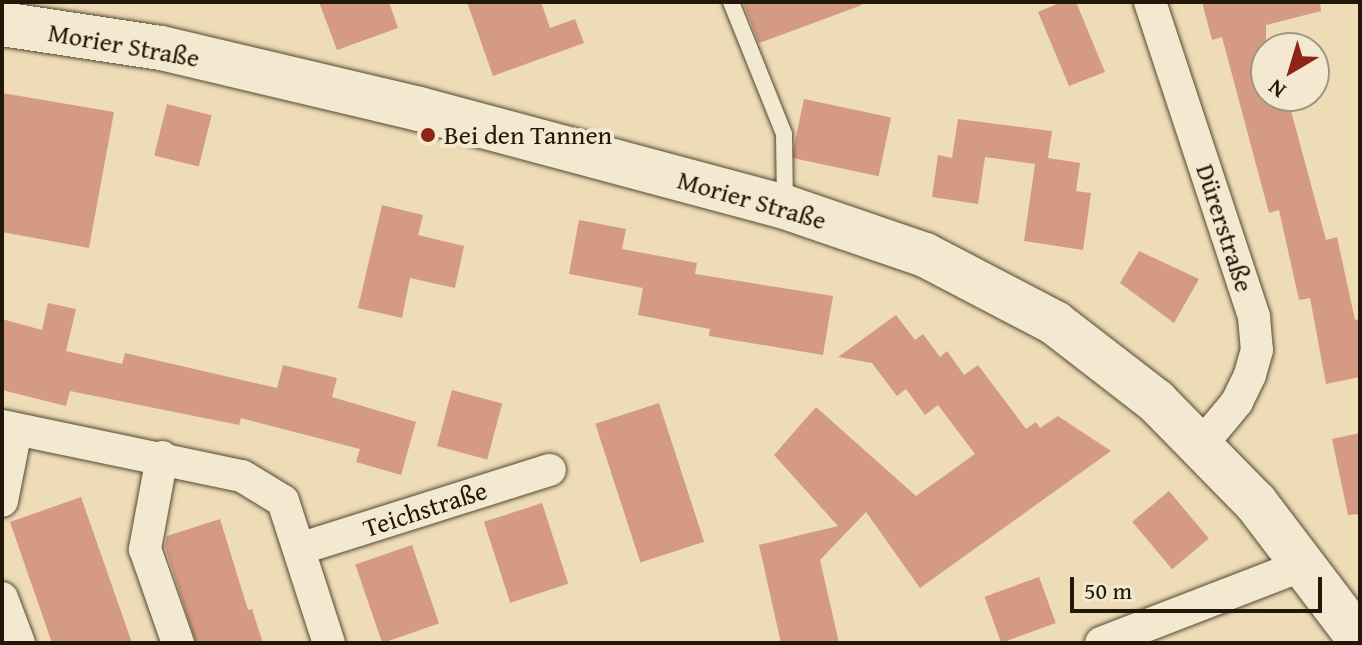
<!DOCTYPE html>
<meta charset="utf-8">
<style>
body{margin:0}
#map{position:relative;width:1362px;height:645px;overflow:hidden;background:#eddcb6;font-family:"Gentium Book Plus",serif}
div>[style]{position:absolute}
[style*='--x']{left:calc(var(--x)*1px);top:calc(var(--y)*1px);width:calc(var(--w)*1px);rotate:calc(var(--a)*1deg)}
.building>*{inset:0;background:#d59a84;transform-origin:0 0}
.roads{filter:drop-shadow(0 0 2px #554934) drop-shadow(0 0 2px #554934)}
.lane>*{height:16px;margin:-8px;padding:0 8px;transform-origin:8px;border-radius:8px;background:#f3e8d0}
.street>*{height:32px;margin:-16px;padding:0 16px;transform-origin:16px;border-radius:16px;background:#f3e8d0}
.secondary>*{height:44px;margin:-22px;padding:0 22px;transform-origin:22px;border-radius:22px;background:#f3e8d0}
.dots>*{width:22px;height:22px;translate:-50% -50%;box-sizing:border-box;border:4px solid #f3e8d0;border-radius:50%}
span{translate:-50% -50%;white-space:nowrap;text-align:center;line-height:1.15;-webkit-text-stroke:8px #f3e8d0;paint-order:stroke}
.street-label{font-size:26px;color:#221809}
.poi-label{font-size:26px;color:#221809}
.left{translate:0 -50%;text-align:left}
.frame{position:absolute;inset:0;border:4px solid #221809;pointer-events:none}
.north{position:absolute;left:1250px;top:32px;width:80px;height:80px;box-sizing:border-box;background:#f3e8d0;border:2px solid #9f9580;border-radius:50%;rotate:218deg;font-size:22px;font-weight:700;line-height:32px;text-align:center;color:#221809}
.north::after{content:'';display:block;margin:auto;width:28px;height:36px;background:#8f2418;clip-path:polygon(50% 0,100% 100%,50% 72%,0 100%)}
.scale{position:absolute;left:1070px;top:577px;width:252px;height:36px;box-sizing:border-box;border:4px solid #221809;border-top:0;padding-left:10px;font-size:24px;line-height:28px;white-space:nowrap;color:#221809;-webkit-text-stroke:6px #f3e8d0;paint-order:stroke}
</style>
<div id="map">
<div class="building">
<i style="clip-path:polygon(319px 2px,389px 2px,398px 28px,337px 50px)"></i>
<i style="clip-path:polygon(467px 2px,541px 2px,550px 28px,575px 19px,584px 43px,493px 76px)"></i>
<i style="clip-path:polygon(743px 2px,861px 2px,862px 5px,759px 43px)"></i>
<i style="clip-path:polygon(1062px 2px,1076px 2px,1105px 72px,1069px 86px,1038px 12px)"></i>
<i style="clip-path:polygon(1202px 2px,1320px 2px,1321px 11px,1266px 25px,1266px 96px,1287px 96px,1326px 240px,1337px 237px,1355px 320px,1360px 319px,1360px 377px,1326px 384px,1310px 298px,1299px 300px,1279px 210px,1269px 213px,1222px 37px,1212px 40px)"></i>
<i style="clip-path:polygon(2px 93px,114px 112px,89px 248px,2px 232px)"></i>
<i style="left:804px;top:99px;width:89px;height:60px;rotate:12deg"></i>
<i style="left:167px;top:104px;width:46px;height:53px;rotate:14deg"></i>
<i style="clip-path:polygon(958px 119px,1052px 131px,1048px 158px,1080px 163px,1076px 191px,1091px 193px,1083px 250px,1024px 241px,1035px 164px,985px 157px,978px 204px,932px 197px,938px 155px,952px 158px)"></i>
<i style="clip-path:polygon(382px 205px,423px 215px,418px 235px,464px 246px,455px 288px,410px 278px,402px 318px,358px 308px)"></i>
<i style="clip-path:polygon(579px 220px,626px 229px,622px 249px,697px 263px,695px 274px,833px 296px,823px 355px,709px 336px,710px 329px,638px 315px,643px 288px,569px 274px)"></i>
<i style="clip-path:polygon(1139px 251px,1199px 279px,1174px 323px,1120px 283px)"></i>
<i style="clip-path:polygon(48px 303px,76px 309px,66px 351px,122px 364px,125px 353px,277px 388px,283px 365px,337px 378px,332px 397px,416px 422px,401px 475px,356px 462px,360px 449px,241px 418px,239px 425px,70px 391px,66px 406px,2px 390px,2px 319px,42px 330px)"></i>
<i style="clip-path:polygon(896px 315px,915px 340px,923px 334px,940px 357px,947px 351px,964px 375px,978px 365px,1026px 429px,1036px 422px,1040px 428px,1058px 416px,1111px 451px,920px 588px,866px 512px,820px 560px,839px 643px,781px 643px,759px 545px,838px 526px,774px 455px,816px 407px,916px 496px,975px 454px,938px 405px,925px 415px,906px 389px,897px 396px,872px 363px,838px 357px)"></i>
<i style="left:452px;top:390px;width:52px;height:58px;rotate:15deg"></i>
<i style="left:659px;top:403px;width:146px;height:67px;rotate:72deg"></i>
<i style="clip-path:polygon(1360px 433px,1360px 514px,1348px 515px,1332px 439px)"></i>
<i style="left:1169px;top:491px;width:62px;height:48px;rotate:50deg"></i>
<i style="clip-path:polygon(81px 497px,132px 643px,52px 643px,10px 522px)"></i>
<i style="left:542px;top:503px;width:85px;height:61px;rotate:72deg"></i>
<i style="clip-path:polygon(220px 519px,248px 610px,252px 609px,263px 643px,196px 643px,165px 547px,167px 536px)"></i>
<i style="left:412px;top:545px;width:83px;height:60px;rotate:71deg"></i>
<i style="left:1039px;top:577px;width:49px;height:58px;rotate:70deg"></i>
</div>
<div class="roads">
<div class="lane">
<i style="--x:731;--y:2;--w:142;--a:68.1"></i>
<i style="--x:784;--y:134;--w:71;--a:89.2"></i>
</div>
<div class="street">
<i style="--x:1150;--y:2;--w:332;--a:71.7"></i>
<i style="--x:1254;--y:317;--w:33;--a:85"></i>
<i style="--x:1257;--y:350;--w:26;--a:106"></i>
<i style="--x:1250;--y:375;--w:30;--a:116"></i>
<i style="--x:1237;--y:402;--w:55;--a:129.8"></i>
<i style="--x:2;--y:426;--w:245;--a:11.8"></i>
<i style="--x:242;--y:476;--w:48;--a:31.4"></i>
<i style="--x:283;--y:501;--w:149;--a:72.1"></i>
<i style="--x:162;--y:457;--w:94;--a:100.5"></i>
<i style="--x:145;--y:549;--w:100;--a:70.7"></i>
<i style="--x:2;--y:501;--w:72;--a:-78.8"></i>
<i style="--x:299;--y:549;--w:263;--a:-17.5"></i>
<i style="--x:2;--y:598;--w:48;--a:69.3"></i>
<i style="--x:1101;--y:643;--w:220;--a:-21.1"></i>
</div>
<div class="secondary">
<i style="--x:2;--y:24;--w:161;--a:8.6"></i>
<i style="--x:161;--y:48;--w:265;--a:13.3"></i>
<i style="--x:419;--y:109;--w:379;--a:15"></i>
<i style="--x:785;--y:207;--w:148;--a:18.9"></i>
<i style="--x:925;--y:255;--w:147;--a:27.6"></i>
<i style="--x:1055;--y:323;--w:128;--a:37.7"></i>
<i style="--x:1156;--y:401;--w:143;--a:45.6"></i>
<i style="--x:1256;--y:503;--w:172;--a:52.8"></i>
</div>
</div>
<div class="dots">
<i style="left:428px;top:135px;background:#8f2418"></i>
</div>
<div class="street-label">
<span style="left:124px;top:45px;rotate:10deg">Morier Straße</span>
<span style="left:752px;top:200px;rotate:16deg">Morier Straße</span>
<span style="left:1225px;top:228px;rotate:72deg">Dürerstraße</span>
<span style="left:425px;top:509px;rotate:-18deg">Teichstraße</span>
</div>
<div class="poi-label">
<span class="left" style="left:444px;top:135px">Bei den Tannen</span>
</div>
<div class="frame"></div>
<div class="north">N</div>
<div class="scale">50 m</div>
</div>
